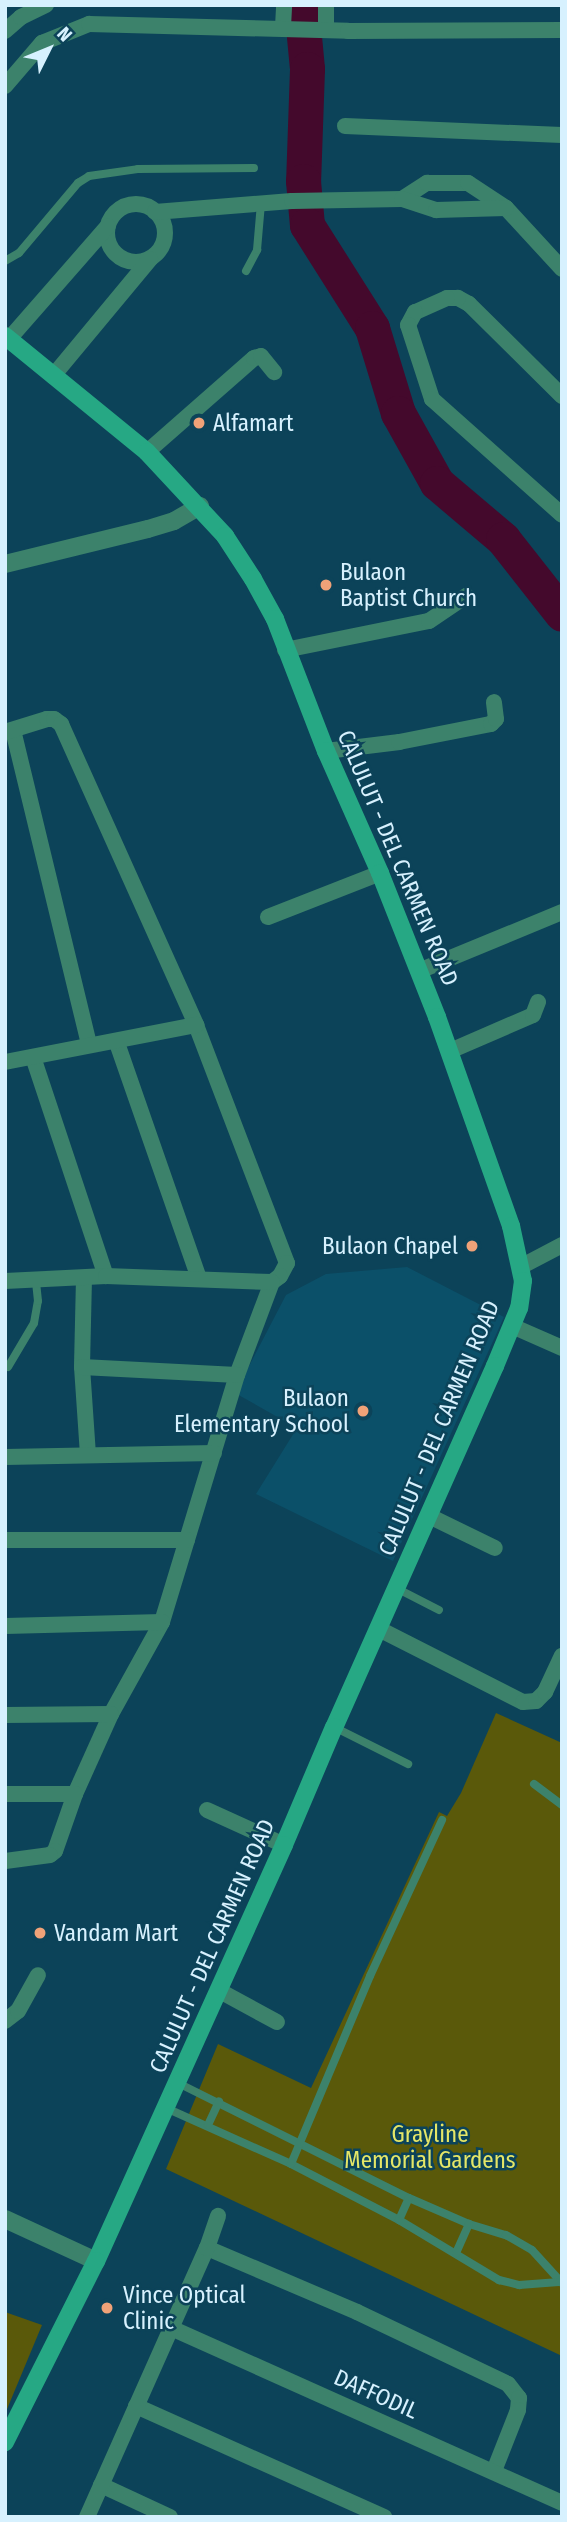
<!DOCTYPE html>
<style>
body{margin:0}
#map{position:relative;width:567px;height:2522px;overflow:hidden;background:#0c4359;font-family:"Fira Sans Condensed",sans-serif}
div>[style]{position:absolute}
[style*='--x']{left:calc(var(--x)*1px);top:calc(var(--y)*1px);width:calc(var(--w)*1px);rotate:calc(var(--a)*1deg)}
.built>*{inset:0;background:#0b5069}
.green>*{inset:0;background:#5a590a}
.river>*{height:35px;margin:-17.5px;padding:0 17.5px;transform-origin:17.5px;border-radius:17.5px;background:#44092c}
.service>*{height:8px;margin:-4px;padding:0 4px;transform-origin:4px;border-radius:4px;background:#3c826b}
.minor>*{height:16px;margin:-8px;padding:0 8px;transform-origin:8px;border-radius:8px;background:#3c826b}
.minor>.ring{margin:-8px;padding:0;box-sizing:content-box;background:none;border:16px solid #3c826b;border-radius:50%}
.tertiary>*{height:18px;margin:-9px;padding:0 9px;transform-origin:9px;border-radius:9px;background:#3c826b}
.secondary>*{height:18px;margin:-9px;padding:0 9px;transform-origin:9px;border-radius:9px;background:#26a884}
.dots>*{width:19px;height:19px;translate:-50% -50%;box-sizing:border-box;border:4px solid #0c4359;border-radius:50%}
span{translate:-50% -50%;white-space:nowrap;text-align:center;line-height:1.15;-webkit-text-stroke:5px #0c4359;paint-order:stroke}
.poi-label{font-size:23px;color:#d7f1fe}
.left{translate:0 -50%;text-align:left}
.right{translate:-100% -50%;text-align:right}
.street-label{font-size:23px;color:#d7f1fe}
.park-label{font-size:23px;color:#e5e667}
.frame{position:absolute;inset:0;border:7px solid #d7f1fe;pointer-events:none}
.north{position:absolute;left:14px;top:14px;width:70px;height:70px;-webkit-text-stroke:5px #0c4359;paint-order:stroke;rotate:47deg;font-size:19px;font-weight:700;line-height:28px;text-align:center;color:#d7f1fe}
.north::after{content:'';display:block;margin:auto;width:24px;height:32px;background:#d7f1fe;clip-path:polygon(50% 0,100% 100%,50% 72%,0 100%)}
</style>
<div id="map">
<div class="built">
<i style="clip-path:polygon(407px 1267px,504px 1317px,393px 1561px,256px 1494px,297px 1428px,235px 1393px,286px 1295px,326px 1274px)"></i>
</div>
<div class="green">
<i style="clip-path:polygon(496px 1713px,562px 1743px,562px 2356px,166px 2169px,218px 2044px,311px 2088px,439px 1812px,447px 1816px,461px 1793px)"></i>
<i style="clip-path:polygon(5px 2312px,42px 2325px,5px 2414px)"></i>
</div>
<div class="river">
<i style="--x:301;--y:5;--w:64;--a:84.6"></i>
<i style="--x:307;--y:69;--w:112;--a:92"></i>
<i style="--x:303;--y:181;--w:44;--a:84.8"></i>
<i style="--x:307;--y:225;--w:122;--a:57.7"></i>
<i style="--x:372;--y:328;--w:89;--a:73"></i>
<i style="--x:398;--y:413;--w:80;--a:60.9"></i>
<i style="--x:437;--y:483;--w:87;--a:40.3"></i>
<i style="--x:503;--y:539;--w:95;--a:51.8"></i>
</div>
<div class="service">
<i style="--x:5;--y:261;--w:16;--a:-30"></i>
<i style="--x:19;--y:253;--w:92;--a:-49.9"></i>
<i style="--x:78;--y:183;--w:13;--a:-32"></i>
<i style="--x:89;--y:176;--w:49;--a:-8.1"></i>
<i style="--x:138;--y:169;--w:116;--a:-0.5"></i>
<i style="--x:246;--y:271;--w:24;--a:-62"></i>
<i style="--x:257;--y:250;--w:47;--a:-85.1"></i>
<i style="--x:8;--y:1367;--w:51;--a:-59.4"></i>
<i style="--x:34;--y:1323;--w:22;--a:-80"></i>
<i style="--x:38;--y:1301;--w:20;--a:-96"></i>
<i style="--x:398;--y:1589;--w:46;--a:27.1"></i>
<i style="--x:334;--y:1727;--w:83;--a:26.6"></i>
<i style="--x:534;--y:1784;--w:35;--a:37"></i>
<i style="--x:178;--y:2083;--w:258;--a:26.5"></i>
<i style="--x:409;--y:2198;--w:65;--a:23.4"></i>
<i style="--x:469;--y:2224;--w:39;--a:17"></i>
<i style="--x:506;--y:2235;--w:30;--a:30"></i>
<i style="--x:532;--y:2250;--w:45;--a:47.7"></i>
<i style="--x:166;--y:2108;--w:137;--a:24.1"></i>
<i style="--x:291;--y:2164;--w:122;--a:27.4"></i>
<i style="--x:399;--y:2220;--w:117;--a:31"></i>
<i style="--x:499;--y:2280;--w:21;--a:14"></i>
<i style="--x:519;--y:2285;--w:40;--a:-4.3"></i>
<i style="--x:208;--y:2125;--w:26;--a:-65"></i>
<i style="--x:291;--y:2164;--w:204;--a:-67.2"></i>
<i style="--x:370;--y:1976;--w:172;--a:-65.2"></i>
<i style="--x:399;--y:2220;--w:24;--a:-66"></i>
<i style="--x:456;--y:2253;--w:32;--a:-66"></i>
</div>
<div class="minor">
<i style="--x:283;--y:27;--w:22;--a:-87"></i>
<i style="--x:326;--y:30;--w:25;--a:-90"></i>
<i style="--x:5;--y:31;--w:21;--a:-41"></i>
<i style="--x:21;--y:17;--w:28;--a:-26"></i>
<i style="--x:5;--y:86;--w:57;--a:-49.3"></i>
<i style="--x:42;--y:43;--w:51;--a:-22"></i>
<i style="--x:89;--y:24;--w:259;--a:1.5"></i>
<i style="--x:348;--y:31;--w:214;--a:-0.3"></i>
<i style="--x:345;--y:126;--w:217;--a:2.4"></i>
<i style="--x:402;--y:199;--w:30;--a:-33"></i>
<i style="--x:427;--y:183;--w:41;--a:0"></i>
<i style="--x:468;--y:183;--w:45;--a:33.3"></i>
<i style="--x:506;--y:208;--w:83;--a:47.4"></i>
<i class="ring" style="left:107px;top:204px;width:42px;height:42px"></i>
<i style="--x:155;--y:212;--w:137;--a:-4.6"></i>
<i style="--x:292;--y:201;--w:110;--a:-1"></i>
<i style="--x:402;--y:199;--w:36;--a:18"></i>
<i style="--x:436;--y:210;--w:70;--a:-1.6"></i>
<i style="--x:9;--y:339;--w:150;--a:-48.8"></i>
<i style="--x:53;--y:376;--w:152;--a:-50.3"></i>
<i style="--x:562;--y:396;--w:131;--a:-135.3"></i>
<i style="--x:469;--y:304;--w:13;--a:-151"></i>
<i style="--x:458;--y:298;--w:11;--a:180"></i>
<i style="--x:447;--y:298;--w:35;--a:156"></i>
<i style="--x:415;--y:312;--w:15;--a:118"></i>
<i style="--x:408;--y:325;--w:78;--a:72"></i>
<i style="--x:432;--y:399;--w:174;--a:41.7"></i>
<i style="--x:147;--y:452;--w:142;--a:-41.3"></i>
<i style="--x:254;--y:358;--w:7;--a:-16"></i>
<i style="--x:261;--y:356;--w:21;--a:51"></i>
<i style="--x:285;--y:650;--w:147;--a:-11.4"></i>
<i style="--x:429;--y:621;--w:45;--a:-34"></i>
<i style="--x:13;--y:730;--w:324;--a:76.4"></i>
<i style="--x:5;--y:732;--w:44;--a:-17.2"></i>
<i style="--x:47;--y:719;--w:7;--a:0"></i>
<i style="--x:54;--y:719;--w:9;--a:36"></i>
<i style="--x:61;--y:724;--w:330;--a:65.8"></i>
<i style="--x:196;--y:1025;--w:255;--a:69.1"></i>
<i style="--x:287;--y:1263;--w:15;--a:118"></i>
<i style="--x:280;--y:1276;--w:10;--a:143"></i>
<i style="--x:272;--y:1282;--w:99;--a:110.6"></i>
<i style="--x:237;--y:1375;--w:258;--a:106.9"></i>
<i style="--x:162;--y:1622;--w:105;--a:119"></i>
<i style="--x:111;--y:1714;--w:88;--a:114.2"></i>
<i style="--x:75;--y:1794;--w:60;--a:109.3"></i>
<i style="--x:55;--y:1851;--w:6;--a:141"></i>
<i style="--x:50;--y:1855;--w:45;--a:172.4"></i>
<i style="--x:326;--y:751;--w:74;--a:-7"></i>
<i style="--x:399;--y:742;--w:94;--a:-11.1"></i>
<i style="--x:491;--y:724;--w:7;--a:-45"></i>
<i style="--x:496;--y:719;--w:17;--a:-97"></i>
<i style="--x:268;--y:917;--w:120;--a:-21.4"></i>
<i style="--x:419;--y:971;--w:155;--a:-22.4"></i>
<i style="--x:117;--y:1043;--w:249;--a:70.8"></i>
<i style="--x:450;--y:1051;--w:90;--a:-23.4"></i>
<i style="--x:533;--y:1015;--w:14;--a:-69"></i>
<i style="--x:33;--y:1057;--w:231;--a:71.6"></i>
<i style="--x:5;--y:1062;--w:195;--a:-11"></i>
<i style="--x:522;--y:1266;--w:45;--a:-27.7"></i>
<i style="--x:84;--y:1278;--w:89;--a:91.3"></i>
<i style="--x:82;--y:1367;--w:88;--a:86.1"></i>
<i style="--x:5;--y:1281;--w:101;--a:-2.8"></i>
<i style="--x:106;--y:1276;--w:166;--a:2.1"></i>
<i style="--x:512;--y:1326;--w:55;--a:23.7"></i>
<i style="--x:82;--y:1367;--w:155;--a:3"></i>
<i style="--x:5;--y:1457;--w:209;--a:-1.1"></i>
<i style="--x:429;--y:1516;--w:73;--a:25.9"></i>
<i style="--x:5;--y:1540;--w:182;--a:0"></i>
<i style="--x:5;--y:1626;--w:157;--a:-1.5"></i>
<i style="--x:379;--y:1629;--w:161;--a:26.9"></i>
<i style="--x:523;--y:1702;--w:13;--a:-4"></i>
<i style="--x:536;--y:1701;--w:13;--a:-45"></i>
<i style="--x:545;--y:1692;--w:40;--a:-65"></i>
<i style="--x:5;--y:1715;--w:106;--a:-0.5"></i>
<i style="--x:5;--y:1794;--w:70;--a:0"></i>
<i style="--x:207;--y:1810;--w:85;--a:24.4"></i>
<i style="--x:218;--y:1990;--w:67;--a:28.5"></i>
<i style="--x:5;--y:2021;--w:16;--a:-38"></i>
<i style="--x:18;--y:2011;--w:41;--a:-60.9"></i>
<i style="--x:207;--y:2248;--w:163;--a:23.1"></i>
<i style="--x:357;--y:2312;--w:167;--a:25.5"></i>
<i style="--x:508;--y:2384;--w:18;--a:52"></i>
<i style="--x:519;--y:2398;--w:12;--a:95"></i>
<i style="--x:518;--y:2410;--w:66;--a:111.5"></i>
<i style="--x:171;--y:2328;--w:428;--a:24.1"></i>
<i style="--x:136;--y:2406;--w:272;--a:24.1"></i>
<i style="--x:101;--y:2485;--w:76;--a:24.9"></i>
<i style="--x:87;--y:2517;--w:295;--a:-66"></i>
<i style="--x:207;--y:2248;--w:34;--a:-71"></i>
</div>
<div class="tertiary">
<i style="--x:5;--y:564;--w:147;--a:-13.8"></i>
<i style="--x:148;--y:529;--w:27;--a:-17"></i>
<i style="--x:174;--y:521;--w:30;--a:-30"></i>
<i style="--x:5;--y:2219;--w:100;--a:24.8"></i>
</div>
<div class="secondary">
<i style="--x:5;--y:336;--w:183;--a:39.2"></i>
<i style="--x:147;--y:452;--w:115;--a:47.1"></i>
<i style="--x:225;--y:536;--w:51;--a:56.9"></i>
<i style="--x:253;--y:579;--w:46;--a:61.2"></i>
<i style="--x:275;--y:619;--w:142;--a:68.9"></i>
<i style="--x:326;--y:751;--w:133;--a:66.1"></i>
<i style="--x:380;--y:873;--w:155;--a:68.4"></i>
<i style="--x:437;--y:1017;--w:222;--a:70.5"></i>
<i style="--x:511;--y:1226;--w:56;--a:77.7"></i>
<i style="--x:523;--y:1281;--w:27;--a:98"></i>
<i style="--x:519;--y:1308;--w:63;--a:112.5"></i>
<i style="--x:495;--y:1366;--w:395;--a:114"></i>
<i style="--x:334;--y:1727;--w:128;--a:113"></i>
<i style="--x:284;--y:1845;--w:457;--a:114.3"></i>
<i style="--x:96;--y:2261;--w:203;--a:116.7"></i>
</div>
<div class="dots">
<i style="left:199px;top:423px;background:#f0a278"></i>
<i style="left:326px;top:585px;background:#f0a278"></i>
<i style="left:472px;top:1246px;background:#f0a278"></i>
<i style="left:363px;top:1411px;background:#f0a278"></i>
<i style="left:40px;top:1933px;background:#f0a278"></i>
<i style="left:107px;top:2308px;background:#f0a278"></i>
</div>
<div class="poi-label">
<span class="left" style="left:213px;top:423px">Alfamart</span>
<span class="left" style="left:340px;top:585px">Bulaon<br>Baptist Church</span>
<span class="right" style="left:458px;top:1246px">Bulaon Chapel</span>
<span class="right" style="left:349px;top:1411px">Bulaon<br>Elementary School</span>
<span class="left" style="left:54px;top:1933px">Vandam Mart</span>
<span class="left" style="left:123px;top:2308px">Vince Optical<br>Clinic</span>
</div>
<div class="street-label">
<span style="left:398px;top:858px;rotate:67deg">CALULUT - DEL CARMEN ROAD</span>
<span style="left:439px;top:1428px;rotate:-67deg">CALULUT - DEL CARMEN ROAD</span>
<span style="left:212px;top:1946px;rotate:-66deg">CALULUT - DEL CARMEN ROAD</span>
<span style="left:376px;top:2394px;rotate:24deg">DAFFODIL</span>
</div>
<div class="park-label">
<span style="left:430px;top:2147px">Grayline<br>Memorial Gardens</span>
</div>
<div class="frame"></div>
<div class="north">N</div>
</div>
